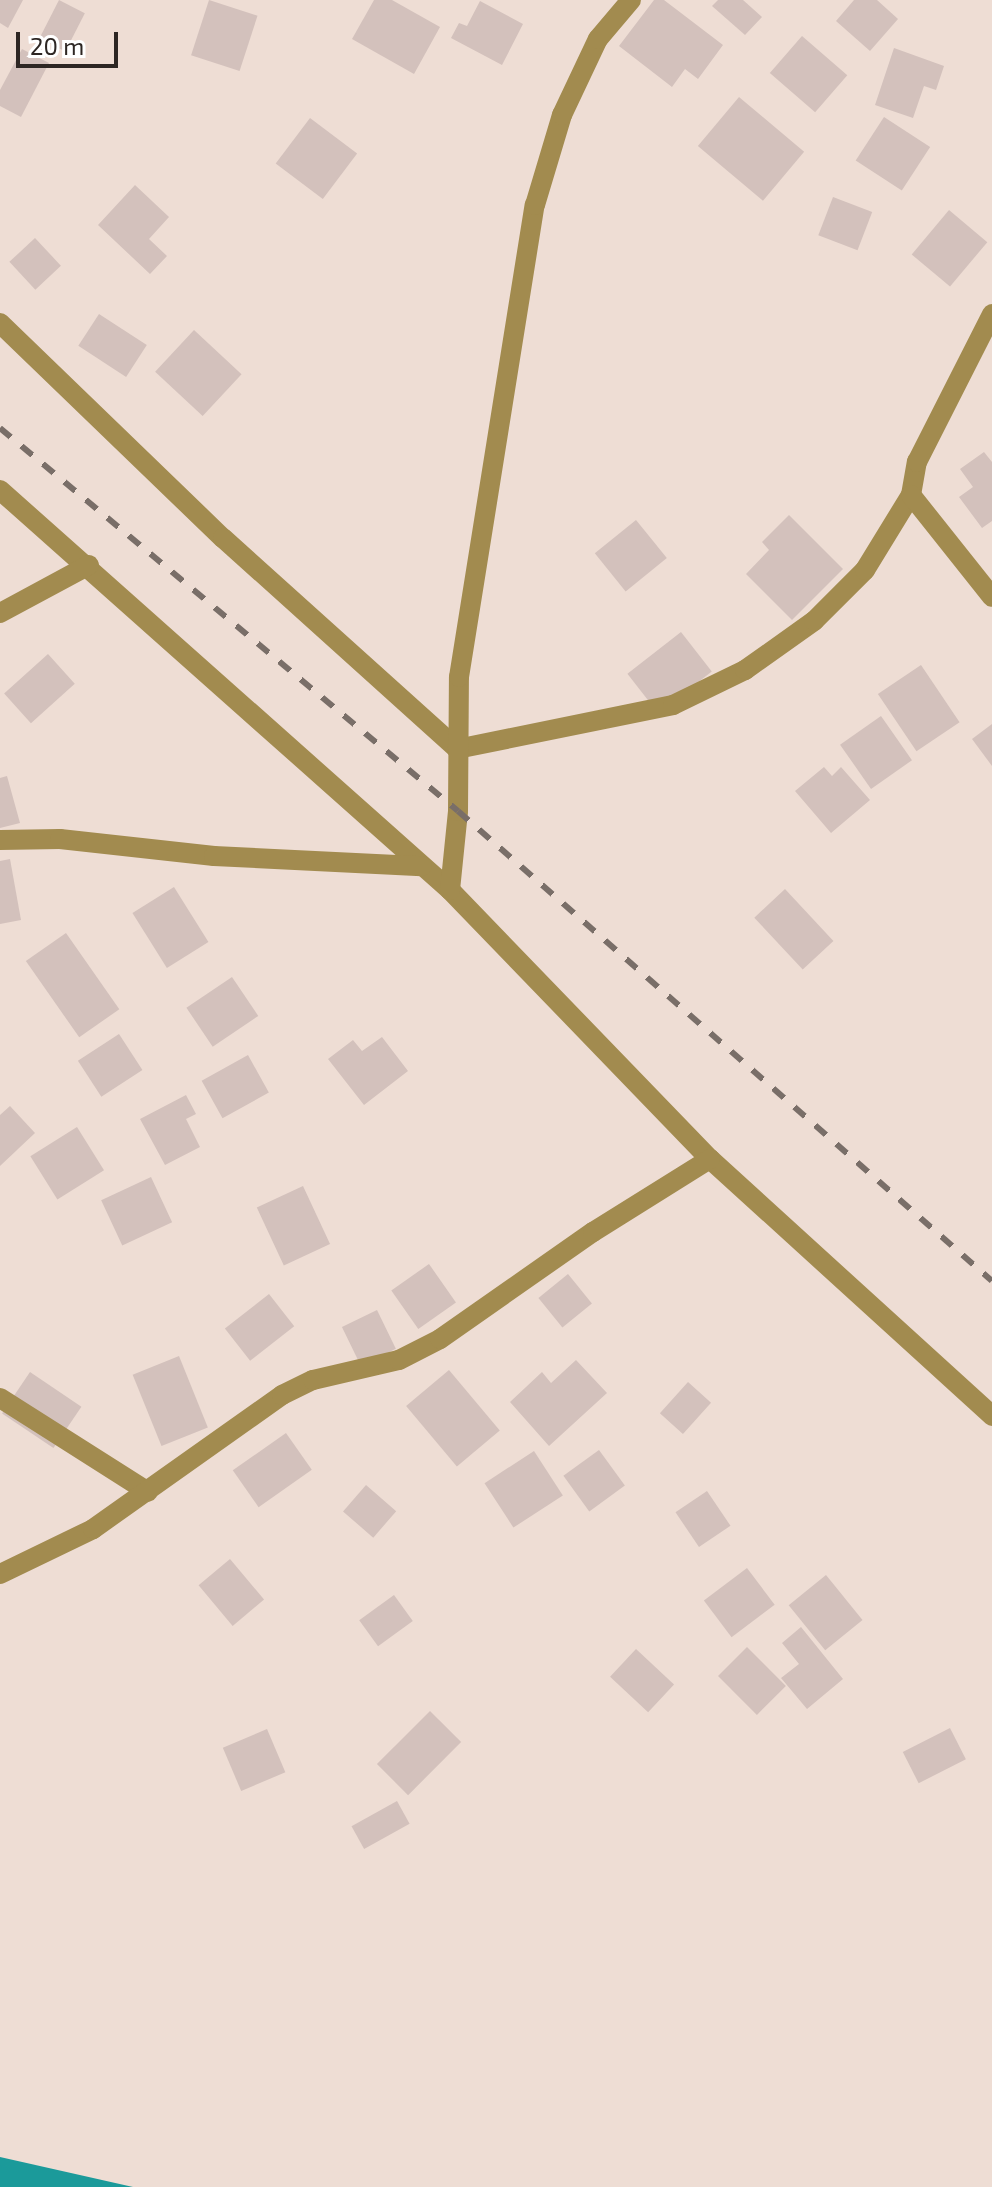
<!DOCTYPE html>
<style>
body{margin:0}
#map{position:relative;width:992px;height:2187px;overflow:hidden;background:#eeddd4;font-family:"Exo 2",sans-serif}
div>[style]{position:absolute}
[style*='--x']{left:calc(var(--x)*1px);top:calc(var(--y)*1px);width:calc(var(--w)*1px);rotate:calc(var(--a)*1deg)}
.water>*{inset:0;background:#1b9a9a}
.building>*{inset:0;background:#d3c1bc;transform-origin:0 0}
.street>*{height:20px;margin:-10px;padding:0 10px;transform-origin:10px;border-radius:10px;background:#a28b4f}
.rail>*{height:6px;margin-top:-3px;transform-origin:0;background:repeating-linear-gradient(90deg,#796e68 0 14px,transparent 0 28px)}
span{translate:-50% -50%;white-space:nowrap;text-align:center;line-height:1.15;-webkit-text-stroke:6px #fff;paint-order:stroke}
.scale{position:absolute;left:16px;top:32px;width:102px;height:36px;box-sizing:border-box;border:4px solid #2d2623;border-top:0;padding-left:10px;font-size:24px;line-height:28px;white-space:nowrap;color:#2d2623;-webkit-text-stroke:6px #fff;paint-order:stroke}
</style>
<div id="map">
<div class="water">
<i style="clip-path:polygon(0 2157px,133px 2187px,0 2187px)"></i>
</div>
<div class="building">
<i style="clip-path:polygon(0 0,23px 0,8px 28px,0 23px)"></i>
<i style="left:59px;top:0;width:29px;height:43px;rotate:27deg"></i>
<i style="left:209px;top:0;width:51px;height:58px;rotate:18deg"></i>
<i style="clip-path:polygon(374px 0,392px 0,440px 27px,414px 74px,352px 39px)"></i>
<i style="clip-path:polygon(654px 0,664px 0,723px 45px,698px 79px,685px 69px,672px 87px,619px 46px)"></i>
<i style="clip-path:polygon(718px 0,743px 0,762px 17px,745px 35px,712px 6px)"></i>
<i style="clip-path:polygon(854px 0,877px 0,898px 19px,870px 51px,836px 21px)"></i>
<i style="clip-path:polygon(480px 1px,523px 24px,502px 65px,451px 38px,459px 23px,467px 26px)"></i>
<i style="left:802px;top:36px;width:60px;height:49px;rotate:41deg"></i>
<i style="clip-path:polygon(894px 48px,944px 66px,936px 90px,924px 86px,913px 118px,875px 105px)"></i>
<i style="clip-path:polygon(22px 49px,49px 63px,21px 117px,0 106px,0 90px)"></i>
<i style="left:739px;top:97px;width:85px;height:64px;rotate:40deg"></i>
<i style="left:884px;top:117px;width:55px;height:52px;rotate:33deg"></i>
<i style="left:310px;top:118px;width:59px;height:57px;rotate:37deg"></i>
<i style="clip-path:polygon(135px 185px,169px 217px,149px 239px,167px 256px,150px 274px,98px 225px)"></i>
<i style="left:833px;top:197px;width:42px;height:41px;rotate:21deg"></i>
<i style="left:949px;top:210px;width:50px;height:58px;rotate:40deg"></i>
<i style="left:35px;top:238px;width:38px;height:35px;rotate:47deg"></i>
<i style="left:99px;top:314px;width:57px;height:38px;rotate:33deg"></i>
<i style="left:194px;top:330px;width:65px;height:57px;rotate:43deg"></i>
<i style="clip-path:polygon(984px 452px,992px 462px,992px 521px,982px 528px,959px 497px,973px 487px,960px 469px)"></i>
<i style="clip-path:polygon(789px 515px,843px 569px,792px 620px,746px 574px,769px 550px,762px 542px)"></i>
<i style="left:636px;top:520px;width:49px;height:53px;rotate:51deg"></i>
<i style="left:681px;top:632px;width:50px;height:68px;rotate:52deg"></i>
<i style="left:48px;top:654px;width:40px;height:59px;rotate:48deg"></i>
<i style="left:921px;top:665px;width:69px;height:52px;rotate:56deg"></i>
<i style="left:881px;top:716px;width:54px;height:50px;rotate:55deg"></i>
<i style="clip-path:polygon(992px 724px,992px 766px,972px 739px)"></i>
<i style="clip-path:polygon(824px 767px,832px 776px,841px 767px,870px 800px,831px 833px,795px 791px)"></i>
<i style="clip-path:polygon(7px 776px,20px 823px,0 828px,0 778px)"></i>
<i style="clip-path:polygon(10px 859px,21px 920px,0 924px,0 861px)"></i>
<i style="left:174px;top:887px;width:65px;height:49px;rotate:58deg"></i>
<i style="left:785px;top:889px;width:71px;height:42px;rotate:47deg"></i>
<i style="left:66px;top:933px;width:93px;height:49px;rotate:55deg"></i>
<i style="left:232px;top:977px;width:47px;height:55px;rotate:56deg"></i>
<i style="left:119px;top:1034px;width:43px;height:49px;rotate:57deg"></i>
<i style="clip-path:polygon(382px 1037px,408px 1071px,364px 1105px,328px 1059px,353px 1040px,362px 1051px)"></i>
<i style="left:248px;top:1055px;width:43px;height:53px;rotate:61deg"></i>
<i style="clip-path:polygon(186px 1095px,196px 1114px,186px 1119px,200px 1147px,165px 1165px,140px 1119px)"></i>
<i style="clip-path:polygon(10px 1106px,35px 1133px,0 1166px,0 1115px)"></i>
<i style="left:77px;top:1127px;width:51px;height:55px;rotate:58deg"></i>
<i style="left:151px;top:1177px;width:50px;height:55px;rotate:65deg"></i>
<i style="left:303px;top:1186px;width:64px;height:51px;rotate:65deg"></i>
<i style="left:429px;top:1264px;width:47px;height:46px;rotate:55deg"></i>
<i style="left:568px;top:1274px;width:38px;height:38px;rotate:51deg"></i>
<i style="left:269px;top:1294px;width:41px;height:56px;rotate:52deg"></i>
<i style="left:377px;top:1310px;width:43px;height:39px;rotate:64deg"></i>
<i style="left:179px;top:1356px;width:77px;height:50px;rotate:68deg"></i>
<i style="clip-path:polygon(576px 1360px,607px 1393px,549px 1446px,510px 1402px,542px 1372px,551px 1383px)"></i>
<i style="left:449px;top:1370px;width:79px;height:56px;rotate:50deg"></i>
<i style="left:30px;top:1372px;width:62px;height:50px;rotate:34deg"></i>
<i style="left:688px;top:1382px;width:31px;height:42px;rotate:42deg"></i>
<i style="left:286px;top:1433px;width:45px;height:65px;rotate:55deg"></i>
<i style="left:599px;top:1450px;width:44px;height:44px;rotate:54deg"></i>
<i style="left:534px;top:1451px;width:53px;height:59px;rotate:57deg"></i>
<i style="left:366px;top:1485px;width:40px;height:35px;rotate:41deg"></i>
<i style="left:707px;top:1491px;width:42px;height:38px;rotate:56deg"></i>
<i style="left:230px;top:1559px;width:53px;height:41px;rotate:50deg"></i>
<i style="left:747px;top:1568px;width:46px;height:54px;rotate:53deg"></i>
<i style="left:826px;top:1575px;width:58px;height:48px;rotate:51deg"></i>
<i style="left:394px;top:1595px;width:32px;height:43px;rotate:54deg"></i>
<i style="clip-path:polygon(801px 1627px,843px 1679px,807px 1709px,781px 1678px,799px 1664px,782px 1643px)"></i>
<i style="left:747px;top:1647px;width:55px;height:41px;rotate:45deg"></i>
<i style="left:636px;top:1649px;width:52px;height:38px;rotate:43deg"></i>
<i style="left:430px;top:1711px;width:44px;height:75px;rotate:45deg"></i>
<i style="left:950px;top:1728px;width:35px;height:53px;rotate:63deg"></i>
<i style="left:267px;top:1729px;width:47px;height:48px;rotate:67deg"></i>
<i style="left:397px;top:1801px;width:26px;height:52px;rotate:61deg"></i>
</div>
<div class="street">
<i style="--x:0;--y:323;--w:310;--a:44"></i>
<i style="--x:223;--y:538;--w:315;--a:42"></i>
<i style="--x:457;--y:749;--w:220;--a:-11.5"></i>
<i style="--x:673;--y:705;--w:80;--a:-25.9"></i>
<i style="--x:745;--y:670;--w:85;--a:-35.4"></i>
<i style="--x:814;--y:621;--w:72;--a:-45"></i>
<i style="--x:865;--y:570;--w:88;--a:-58.5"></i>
<i style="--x:911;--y:495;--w:34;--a:-80"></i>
<i style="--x:917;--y:462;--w:166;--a:-63.1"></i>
<i style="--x:0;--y:490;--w:602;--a:41.63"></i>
<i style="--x:450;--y:890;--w:374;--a:46"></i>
<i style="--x:710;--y:1159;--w:382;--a:42.3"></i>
<i style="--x:911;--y:495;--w:130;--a:51.5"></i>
<i style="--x:0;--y:613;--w:101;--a:-28.3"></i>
<i style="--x:0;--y:840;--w:60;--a:-1"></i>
<i style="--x:60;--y:839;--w:155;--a:6.3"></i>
<i style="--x:214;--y:856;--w:208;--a:2.8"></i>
<i style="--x:450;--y:890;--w:79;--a:-84.2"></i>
<i style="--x:458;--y:811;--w:134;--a:-89.6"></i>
<i style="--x:459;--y:677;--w:478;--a:-80.9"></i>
<i style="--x:535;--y:205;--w:94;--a:-73.3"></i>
<i style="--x:562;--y:115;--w:84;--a:-64.7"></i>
<i style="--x:598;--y:39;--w:51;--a:-49.8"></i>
<i style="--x:0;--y:1398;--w:175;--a:32.4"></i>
<i style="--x:0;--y:1574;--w:103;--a:-25.8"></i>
<i style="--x:93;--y:1529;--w:232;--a:-35.3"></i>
<i style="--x:282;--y:1395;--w:34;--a:-26"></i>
<i style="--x:313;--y:1380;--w:88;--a:-13.1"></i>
<i style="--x:399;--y:1360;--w:46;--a:-27.1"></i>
<i style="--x:440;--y:1339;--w:187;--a:-35"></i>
<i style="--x:593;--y:1232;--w:138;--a:-32"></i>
</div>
<div class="rail">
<i style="--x:0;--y:428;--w:597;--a:39.9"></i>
<i style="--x:458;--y:811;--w:711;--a:41.35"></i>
</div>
<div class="scale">20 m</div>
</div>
